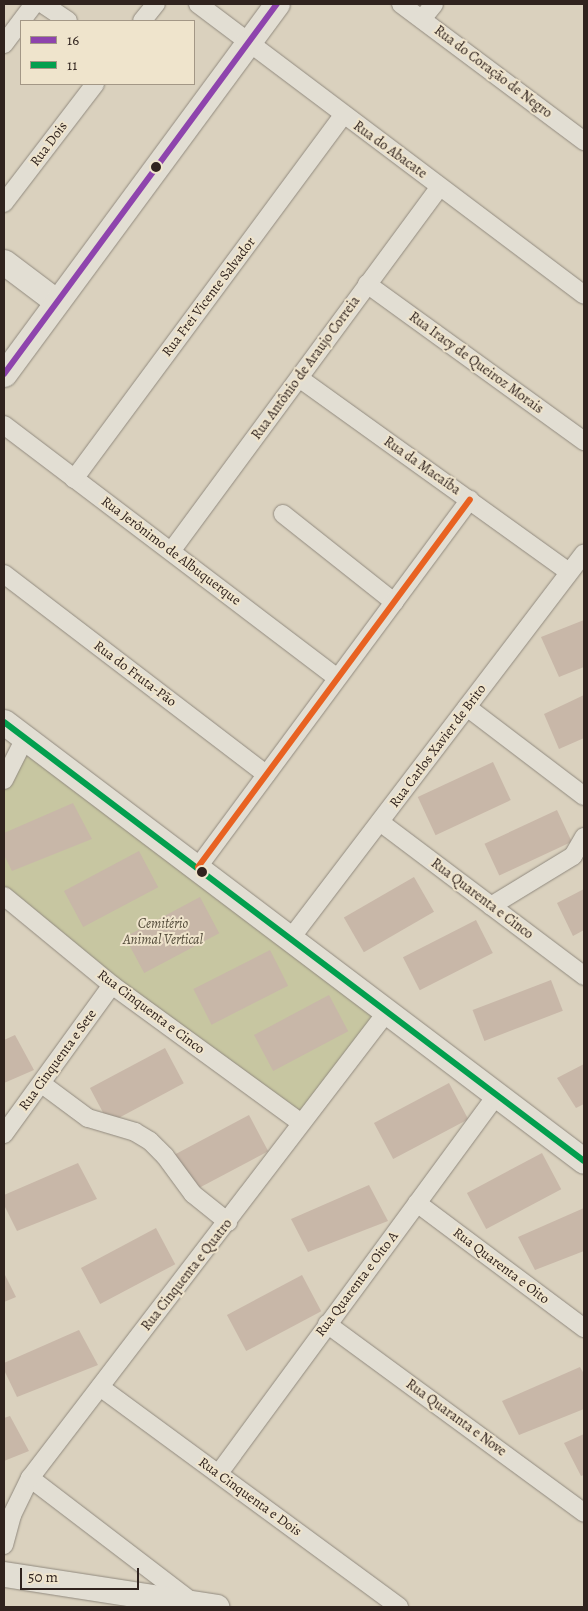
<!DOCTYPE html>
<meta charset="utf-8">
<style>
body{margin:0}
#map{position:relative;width:588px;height:1611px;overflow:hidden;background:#dad1be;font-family:Alegreya,serif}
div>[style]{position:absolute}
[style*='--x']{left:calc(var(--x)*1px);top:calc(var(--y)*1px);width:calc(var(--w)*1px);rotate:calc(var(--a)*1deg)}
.green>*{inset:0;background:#c7c6a1}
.building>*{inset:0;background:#c8b7a8;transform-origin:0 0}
.roads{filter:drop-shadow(0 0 1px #918a7f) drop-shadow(0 0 1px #918a7f)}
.street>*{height:18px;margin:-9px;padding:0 9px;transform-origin:9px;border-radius:9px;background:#e2ded3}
.secondary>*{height:25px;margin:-12.5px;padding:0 12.5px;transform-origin:12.5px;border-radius:12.5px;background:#e2ded3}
.bus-1>*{height:6px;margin:-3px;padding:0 3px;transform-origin:3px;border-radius:3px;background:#8e44ad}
.bus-2>*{height:6px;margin:-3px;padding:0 3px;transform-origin:3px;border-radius:3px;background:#029f4e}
.bus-3>*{height:6px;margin:-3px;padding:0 3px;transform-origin:3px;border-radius:3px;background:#e86222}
.dots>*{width:14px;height:14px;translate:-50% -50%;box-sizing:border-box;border:2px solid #efe4cc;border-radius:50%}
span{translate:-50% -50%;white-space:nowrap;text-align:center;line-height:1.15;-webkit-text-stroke:4px #efe4cc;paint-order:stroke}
.street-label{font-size:14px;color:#30231e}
.park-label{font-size:14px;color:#524a39;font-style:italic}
.frame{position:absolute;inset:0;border:5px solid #30231e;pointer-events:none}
.legend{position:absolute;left:20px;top:20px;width:175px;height:65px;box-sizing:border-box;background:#efe4cc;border:1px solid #a39786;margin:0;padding:6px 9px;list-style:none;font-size:15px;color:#30231e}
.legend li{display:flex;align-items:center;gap:10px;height:25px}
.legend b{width:25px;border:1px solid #a39786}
.scale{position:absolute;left:20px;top:1568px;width:119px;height:22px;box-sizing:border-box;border:2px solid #30231e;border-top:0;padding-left:6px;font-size:15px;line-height:18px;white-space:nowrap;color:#30231e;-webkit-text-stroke:4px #efe4cc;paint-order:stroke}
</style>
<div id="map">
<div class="green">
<i style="clip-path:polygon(25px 738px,386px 1013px,301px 1123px,4px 896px,4px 780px)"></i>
</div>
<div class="building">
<i style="clip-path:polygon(584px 620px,584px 667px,559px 677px,541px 637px)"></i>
<i style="clip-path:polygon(584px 695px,584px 738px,559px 749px,544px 714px)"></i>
<i style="left:493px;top:762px;width:42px;height:83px;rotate:65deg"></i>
<i style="clip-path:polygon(73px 803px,92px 839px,12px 871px,4px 855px,4px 833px)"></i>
<i style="left:557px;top:810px;width:35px;height:80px;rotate:65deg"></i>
<i style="left:139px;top:851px;width:41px;height:85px;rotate:62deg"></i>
<i style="left:414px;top:877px;width:40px;height:81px;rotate:60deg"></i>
<i style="clip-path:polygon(584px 889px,584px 930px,573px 936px,557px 903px)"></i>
<i style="left:200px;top:897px;width:41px;height:85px;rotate:62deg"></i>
<i style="left:476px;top:920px;width:37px;height:82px;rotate:63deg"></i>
<i style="left:270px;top:950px;width:40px;height:86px;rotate:63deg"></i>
<i style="left:551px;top:980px;width:33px;height:84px;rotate:69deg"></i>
<i style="left:329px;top:995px;width:41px;height:85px;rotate:62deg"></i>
<i style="clip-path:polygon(15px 1035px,34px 1070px,4px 1083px,4px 1040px)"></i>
<i style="left:165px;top:1048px;width:40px;height:85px;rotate:62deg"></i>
<i style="clip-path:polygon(584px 1064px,584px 1104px,576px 1108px,557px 1078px)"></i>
<i style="left:449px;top:1083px;width:41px;height:85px;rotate:62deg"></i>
<i style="left:249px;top:1115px;width:41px;height:85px;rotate:62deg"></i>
<i style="left:542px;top:1153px;width:41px;height:85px;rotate:62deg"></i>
<i style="clip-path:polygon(78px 1163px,97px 1199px,17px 1231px,4px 1205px,4px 1195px)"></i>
<i style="clip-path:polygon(369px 1185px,388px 1221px,308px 1252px,291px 1219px)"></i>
<i style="clip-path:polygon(584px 1208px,584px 1251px,535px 1270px,518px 1237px)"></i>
<i style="left:156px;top:1228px;width:41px;height:85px;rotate:62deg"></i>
<i style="clip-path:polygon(4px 1273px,16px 1297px,4px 1302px)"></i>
<i style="left:302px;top:1275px;width:41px;height:85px;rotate:62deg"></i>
<i style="clip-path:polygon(79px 1330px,98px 1365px,17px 1397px,4px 1370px,4px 1363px)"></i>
<i style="clip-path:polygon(580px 1367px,584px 1374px,584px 1409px,519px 1435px,502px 1401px)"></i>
<i style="clip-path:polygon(10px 1416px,29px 1451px,4px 1461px,4px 1418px)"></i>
<i style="clip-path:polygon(584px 1434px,584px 1475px,581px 1476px,564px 1443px)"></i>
</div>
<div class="roads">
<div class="street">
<i style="--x:43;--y:4;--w:30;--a:34"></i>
<i style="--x:198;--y:4;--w:483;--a:37"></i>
<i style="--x:401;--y:4;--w:229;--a:36.8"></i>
<i style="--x:422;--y:19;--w:19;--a:-51"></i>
<i style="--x:142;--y:21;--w:22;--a:-51"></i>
<i style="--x:4;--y:44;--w:50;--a:-53.1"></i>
<i style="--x:4;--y:203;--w:150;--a:-52.6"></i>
<i style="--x:367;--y:284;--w:268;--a:35.9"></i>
<i style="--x:299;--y:378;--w:332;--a:35.7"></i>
<i style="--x:4;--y:425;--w:418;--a:37.2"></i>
<i style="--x:74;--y:479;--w:452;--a:-53.5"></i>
<i style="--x:283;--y:514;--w:142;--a:38.4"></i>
<i style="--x:172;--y:550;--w:451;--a:-53.6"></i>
<i style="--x:4;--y:574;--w:330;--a:37.4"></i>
<i style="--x:467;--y:707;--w:147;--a:37.3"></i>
<i style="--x:4;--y:780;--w:47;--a:-63.4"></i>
<i style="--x:380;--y:822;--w:256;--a:37"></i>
<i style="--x:198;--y:867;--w:457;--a:-53.5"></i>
<i style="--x:4;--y:896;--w:140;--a:39.5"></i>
<i style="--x:112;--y:985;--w:234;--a:36.1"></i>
<i style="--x:491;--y:906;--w:96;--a:-31.4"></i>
<i style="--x:573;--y:856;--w:22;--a:-60"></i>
<i style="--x:291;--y:938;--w:483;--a:-52.7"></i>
<i style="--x:42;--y:1084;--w:57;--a:36.5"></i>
<i style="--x:88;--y:1118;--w:49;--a:16.6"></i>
<i style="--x:135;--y:1132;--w:17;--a:31"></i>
<i style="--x:150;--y:1141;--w:21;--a:45"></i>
<i style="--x:165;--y:1156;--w:47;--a:53.6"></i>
<i style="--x:193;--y:1194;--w:45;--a:38.7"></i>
<i style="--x:4;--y:1134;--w:184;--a:-54.1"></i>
<i style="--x:417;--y:1203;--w:209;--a:36.8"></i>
<i style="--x:327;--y:1324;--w:319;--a:36.3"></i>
<i style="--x:100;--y:1387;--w:371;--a:36.3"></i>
<i style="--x:219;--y:1473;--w:468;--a:-53.7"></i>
<i style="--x:30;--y:1478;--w:204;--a:37.4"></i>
<i style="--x:4;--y:1545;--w:31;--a:-75"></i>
<i style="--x:12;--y:1515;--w:41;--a:-64.1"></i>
<i style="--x:30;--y:1478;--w:586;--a:-52.56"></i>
</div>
<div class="secondary">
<i style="--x:4;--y:262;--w:66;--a:37"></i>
<i style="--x:4;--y:374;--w:460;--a:-53.6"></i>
<i style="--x:4;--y:722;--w:727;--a:37.12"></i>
<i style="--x:4;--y:1574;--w:215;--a:8.8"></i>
</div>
</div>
<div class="bus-1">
<i style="--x:4;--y:374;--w:460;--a:-53.6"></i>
</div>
<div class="bus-2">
<i style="--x:4;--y:722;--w:727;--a:37.12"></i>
</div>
<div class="bus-3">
<i style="--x:198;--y:867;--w:457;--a:-53.5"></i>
</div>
<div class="dots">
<i style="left:156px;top:167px;background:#30231e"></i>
<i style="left:202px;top:872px;background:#30231e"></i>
</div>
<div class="street-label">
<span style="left:493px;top:72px;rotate:37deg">Rua do Coração de Negro</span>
<span style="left:49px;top:144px;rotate:-53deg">Rua Dois</span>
<span style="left:390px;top:150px;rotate:36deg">Rua do Abacate</span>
<span style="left:209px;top:297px;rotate:-53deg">Rua Frei Vicente Salvador</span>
<span style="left:476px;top:363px;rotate:36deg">Rua Iracy de Queiroz Morais</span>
<span style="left:306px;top:368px;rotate:-54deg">Rua Antônio de Araujo Correia</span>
<span style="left:422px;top:466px;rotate:35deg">Rua da Macaíba</span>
<span style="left:171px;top:551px;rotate:37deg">Rua Jerônimo de Albuquerque</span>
<span style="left:135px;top:674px;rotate:37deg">Rua do Fruta-Pão</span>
<span style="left:438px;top:746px;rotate:-53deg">Rua Carlos Xavier de Brito</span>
<span style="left:482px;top:899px;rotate:37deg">Rua Quarenta e Cinco</span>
<span style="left:151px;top:1012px;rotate:37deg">Rua Cinquenta e Cinco</span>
<span style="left:58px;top:1060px;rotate:-54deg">Rua Cinquenta e Sete</span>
<span style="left:501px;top:1266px;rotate:37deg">Rua Quarenta e Oito</span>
<span style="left:187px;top:1275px;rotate:-52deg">Rua Cinquenta e Quatro</span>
<span style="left:357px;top:1284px;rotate:-53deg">Rua Quarenta e Oito A</span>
<span style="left:456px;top:1418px;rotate:36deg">Rua Quaranta e Nove</span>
<span style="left:250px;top:1497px;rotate:36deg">Rua Cinquenta e Dois</span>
</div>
<div class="park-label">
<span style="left:163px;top:932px">Cemitério<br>Animal Vertical</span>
</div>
<div class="frame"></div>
<ul class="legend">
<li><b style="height:6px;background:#8e44ad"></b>16</li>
<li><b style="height:6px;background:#029f4e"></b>11</li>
</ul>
<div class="scale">50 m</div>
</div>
